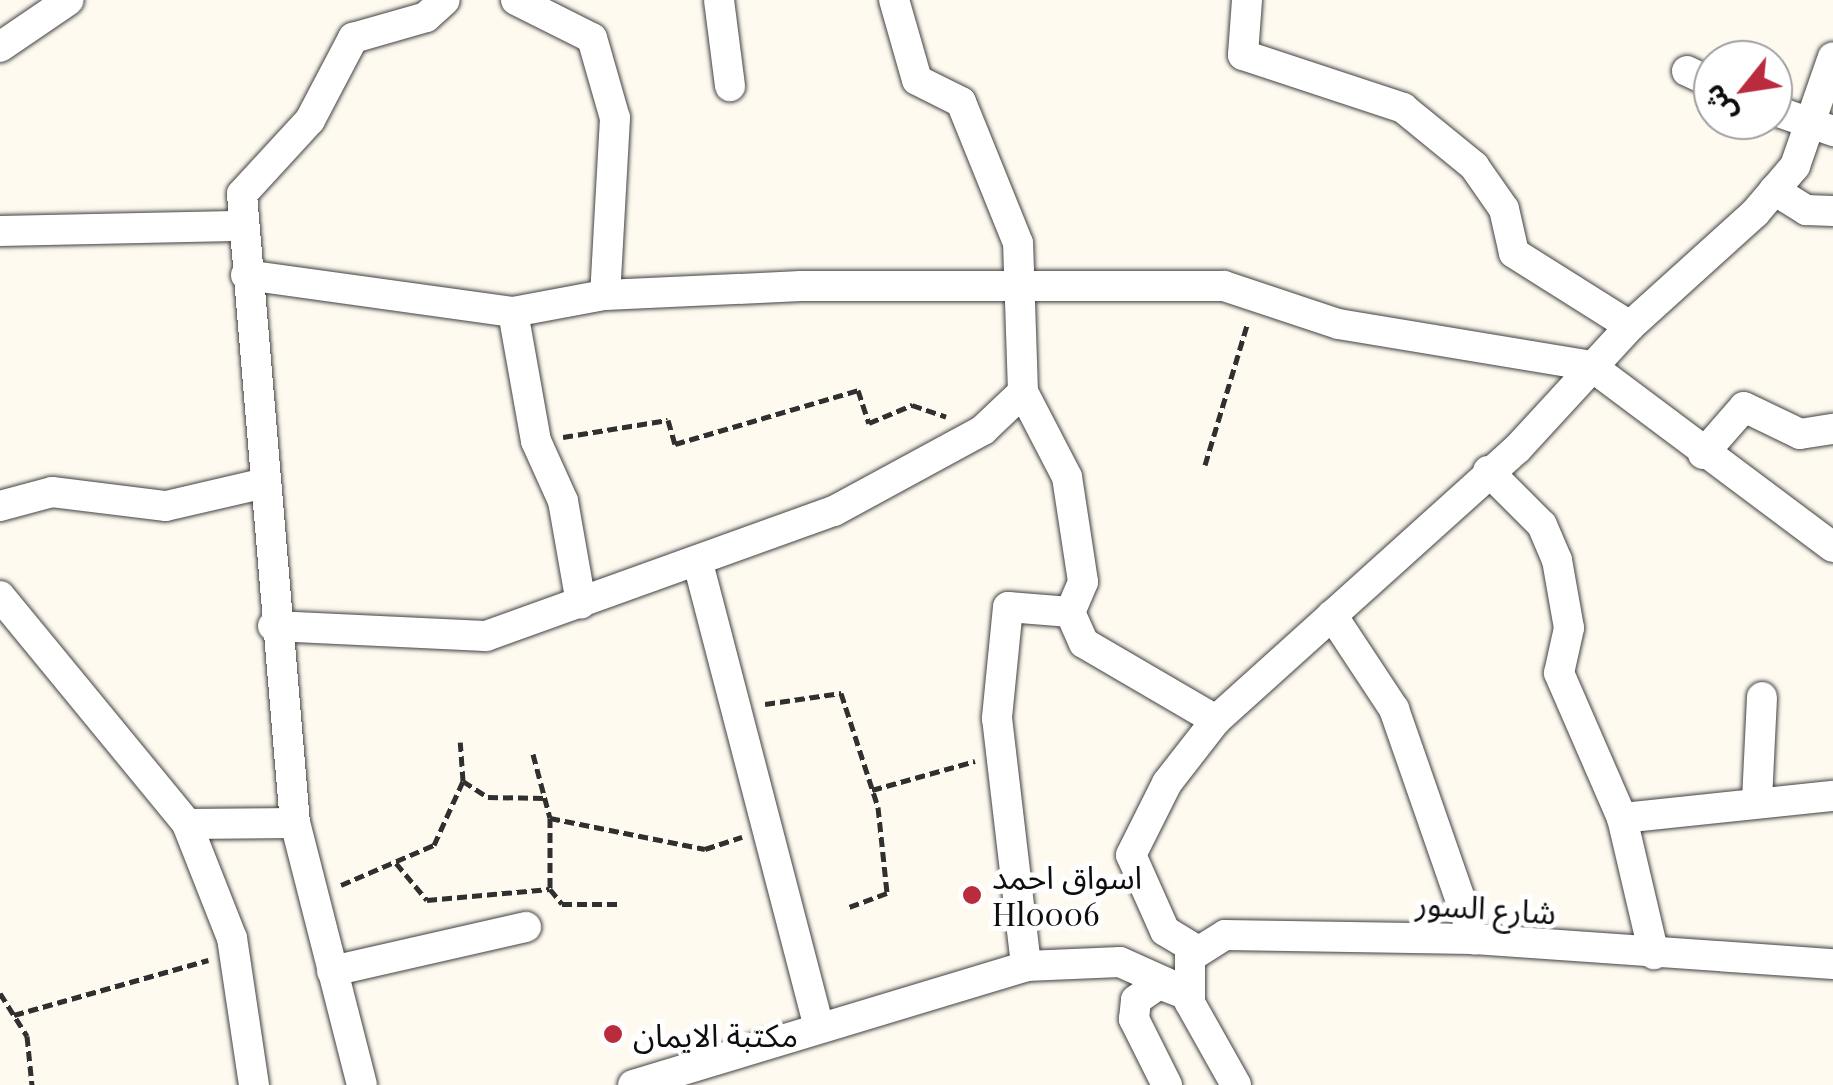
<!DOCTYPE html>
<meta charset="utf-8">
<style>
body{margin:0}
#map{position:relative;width:1833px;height:1085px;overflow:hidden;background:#fefaf0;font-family:"Playfair Display","Noto Sans Arabic",serif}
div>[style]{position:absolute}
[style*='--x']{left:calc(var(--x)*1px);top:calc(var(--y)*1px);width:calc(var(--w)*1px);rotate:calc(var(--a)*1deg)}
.path>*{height:5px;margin-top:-2.5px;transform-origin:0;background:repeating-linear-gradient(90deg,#303030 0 10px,transparent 0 15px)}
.roads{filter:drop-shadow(0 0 2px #414141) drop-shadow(0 0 2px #414141)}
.minor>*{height:30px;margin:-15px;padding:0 15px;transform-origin:15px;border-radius:15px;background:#fff}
.dots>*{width:28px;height:28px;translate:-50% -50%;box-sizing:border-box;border:5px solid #fff;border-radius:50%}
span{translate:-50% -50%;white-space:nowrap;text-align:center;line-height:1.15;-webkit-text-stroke:10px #fff;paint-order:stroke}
.poi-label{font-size:32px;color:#0e0e0e}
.left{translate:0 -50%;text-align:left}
.street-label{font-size:32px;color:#0e0e0e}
.north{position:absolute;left:1693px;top:40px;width:100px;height:100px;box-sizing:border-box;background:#fff;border:2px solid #9f9f9f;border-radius:50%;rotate:240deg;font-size:28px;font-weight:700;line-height:40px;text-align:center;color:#0e0e0e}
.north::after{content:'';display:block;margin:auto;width:35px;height:45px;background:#b92b3d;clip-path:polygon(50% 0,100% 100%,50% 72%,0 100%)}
</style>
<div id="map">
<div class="path">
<i style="--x:563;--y:437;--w:106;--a:-9.2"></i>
<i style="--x:668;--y:420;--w:25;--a:74"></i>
<i style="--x:675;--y:444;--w:191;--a:-16.4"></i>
<i style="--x:858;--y:390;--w:35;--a:72"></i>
<i style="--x:869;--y:423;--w:47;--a:-22.7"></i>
<i style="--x:912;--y:405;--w:36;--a:19"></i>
<i style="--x:1205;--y:465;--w:146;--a:-73.3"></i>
<i style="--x:765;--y:704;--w:77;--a:-8.2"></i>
<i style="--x:841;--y:693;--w:120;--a:72"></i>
<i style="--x:878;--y:807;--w:86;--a:84"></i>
<i style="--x:887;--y:893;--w:40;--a:159.8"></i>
<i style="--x:533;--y:754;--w:66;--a:75.1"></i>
<i style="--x:550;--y:818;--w:71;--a:90"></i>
<i style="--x:550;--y:889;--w:19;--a:51"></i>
<i style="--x:562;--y:904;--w:56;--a:0"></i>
<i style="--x:463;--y:781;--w:30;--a:33"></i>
<i style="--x:488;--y:797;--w:57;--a:1"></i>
<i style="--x:872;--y:790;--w:107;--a:-15.7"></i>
<i style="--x:550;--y:818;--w:158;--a:11.3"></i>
<i style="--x:705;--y:849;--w:39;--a:-18"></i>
<i style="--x:396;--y:863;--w:48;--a:50"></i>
<i style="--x:427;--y:900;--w:123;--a:-5.1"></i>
<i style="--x:341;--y:885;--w:101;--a:-23.3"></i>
<i style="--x:434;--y:845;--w:70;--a:-65.6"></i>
<i style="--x:463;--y:781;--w:39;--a:-94"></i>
<i style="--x:0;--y:993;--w:51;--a:57.9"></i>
<i style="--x:27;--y:1036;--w:49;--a:84.2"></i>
<i style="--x:14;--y:1015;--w:202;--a:-15.8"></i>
</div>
<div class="roads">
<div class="minor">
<i style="--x:516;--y:0;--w:85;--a:26.6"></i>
<i style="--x:592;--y:38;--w:83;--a:74"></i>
<i style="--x:615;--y:118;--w:177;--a:93.2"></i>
<i style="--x:719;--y:0;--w:87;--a:82.7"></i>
<i style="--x:1247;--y:0;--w:55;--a:94.2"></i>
<i style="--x:1243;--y:55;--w:169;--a:18.3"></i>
<i style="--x:1403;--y:108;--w:92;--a:39.2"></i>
<i style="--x:1474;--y:166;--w:52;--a:55.1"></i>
<i style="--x:1504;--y:209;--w:45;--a:77.2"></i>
<i style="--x:1514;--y:253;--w:137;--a:32.2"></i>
<i style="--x:0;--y:47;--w:83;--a:-34.3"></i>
<i style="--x:1687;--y:71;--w:29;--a:25"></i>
<i style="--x:1773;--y:110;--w:64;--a:19.3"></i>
<i style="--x:1774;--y:190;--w:38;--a:32"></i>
<i style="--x:1806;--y:210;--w:27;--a:2"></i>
<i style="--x:0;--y:231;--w:243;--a:-1.2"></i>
<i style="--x:246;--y:275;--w:270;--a:7.9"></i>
<i style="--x:513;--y:312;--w:94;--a:-10.5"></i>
<i style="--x:605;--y:295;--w:196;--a:-2.6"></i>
<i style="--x:801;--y:286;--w:423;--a:0"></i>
<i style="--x:1224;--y:286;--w:120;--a:18.4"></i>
<i style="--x:1338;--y:324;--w:256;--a:9.4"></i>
<i style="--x:1591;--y:366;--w:302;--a:36.8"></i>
<i style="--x:513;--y:312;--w:131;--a:79.9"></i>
<i style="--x:536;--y:441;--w:66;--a:65.8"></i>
<i style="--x:563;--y:501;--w:104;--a:80"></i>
<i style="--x:1023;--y:392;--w:96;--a:62.6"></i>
<i style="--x:1067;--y:477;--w:106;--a:81.3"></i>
<i style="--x:1083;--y:582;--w:33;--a:113"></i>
<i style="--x:1070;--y:612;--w:62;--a:-175.4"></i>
<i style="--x:1008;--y:607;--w:112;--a:95.7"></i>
<i style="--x:997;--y:718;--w:250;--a:83.3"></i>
<i style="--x:1703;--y:454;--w:62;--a:-48.9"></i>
<i style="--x:1744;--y:407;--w:62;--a:25.7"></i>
<i style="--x:1800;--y:434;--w:33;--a:-9"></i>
<i style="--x:1488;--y:471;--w:76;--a:45"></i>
<i style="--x:1542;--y:525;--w:38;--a:67"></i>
<i style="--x:1557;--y:560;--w:69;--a:80"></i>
<i style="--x:1569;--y:628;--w:46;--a:102.5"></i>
<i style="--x:1559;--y:673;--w:158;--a:66.5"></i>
<i style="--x:1622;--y:818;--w:140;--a:76.8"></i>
<i style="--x:0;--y:506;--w:54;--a:-15.1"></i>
<i style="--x:52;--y:492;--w:115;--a:7"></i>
<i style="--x:166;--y:506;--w:98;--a:-13"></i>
<i style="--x:698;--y:563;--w:480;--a:75.4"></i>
<i style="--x:0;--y:596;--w:295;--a:50.6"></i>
<i style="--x:187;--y:824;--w:123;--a:68.5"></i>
<i style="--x:232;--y:938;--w:149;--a:81.5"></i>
<i style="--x:1070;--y:612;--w:34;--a:66"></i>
<i style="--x:1084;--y:643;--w:153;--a:30.3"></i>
<i style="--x:1332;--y:615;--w:113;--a:56.6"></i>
<i style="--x:1394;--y:709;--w:244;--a:70.8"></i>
<i style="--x:273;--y:626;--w:213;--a:2.7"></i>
<i style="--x:486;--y:636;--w:370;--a:-19.8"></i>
<i style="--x:834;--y:511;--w:170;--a:-28.5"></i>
<i style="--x:983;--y:430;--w:55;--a:-43.5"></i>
<i style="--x:1023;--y:392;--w:149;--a:-91.9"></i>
<i style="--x:1018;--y:243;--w:152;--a:-112"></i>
<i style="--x:961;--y:102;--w:49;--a:-153.4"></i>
<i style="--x:917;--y:80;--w:83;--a:-106"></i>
<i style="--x:1757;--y:800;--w:103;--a:-87.2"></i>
<i style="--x:1622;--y:818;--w:212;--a:-6"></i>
<i style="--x:187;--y:824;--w:108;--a:-0.5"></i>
<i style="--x:1195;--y:949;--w:35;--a:-149"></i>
<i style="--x:1165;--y:931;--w:83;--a:-114.1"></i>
<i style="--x:1131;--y:855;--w:80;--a:-63.4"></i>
<i style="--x:1167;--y:783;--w:80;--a:-52.1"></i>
<i style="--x:1216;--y:720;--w:405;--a:-42"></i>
<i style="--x:1517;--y:449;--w:167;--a:-47.4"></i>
<i style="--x:1630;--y:326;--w:169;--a:-42.1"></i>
<i style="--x:1755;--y:213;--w:62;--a:-49.6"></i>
<i style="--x:1795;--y:166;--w:115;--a:-70.8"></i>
<i style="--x:332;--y:971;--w:199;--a:-12.8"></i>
<i style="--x:1190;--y:1003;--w:46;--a:-90"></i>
<i style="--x:1190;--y:957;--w:41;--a:-32.2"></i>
<i style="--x:1225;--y:935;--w:249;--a:0.9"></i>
<i style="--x:1474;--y:939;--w:360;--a:4"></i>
<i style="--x:362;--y:1085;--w:270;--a:-104.3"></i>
<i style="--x:295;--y:823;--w:631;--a:-94.82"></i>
<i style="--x:242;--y:194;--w:100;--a:-47.4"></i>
<i style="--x:310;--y:120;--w:93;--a:-62.3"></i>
<i style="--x:353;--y:38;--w:76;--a:-16"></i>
<i style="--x:426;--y:17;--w:25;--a:-42"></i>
<i style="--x:633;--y:1085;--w:411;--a:-16.8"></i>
<i style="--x:1026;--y:966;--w:94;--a:-2.4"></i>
<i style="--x:1120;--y:962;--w:64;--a:24.1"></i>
<i style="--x:1167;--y:1085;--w:74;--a:-116.6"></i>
<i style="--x:1134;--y:1019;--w:19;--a:-84"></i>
<i style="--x:1136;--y:1000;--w:28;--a:-35"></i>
<i style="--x:1159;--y:984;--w:28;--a:21"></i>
<i style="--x:1185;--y:994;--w:104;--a:60.7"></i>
</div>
</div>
<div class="dots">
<i style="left:972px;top:895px;background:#b92b3d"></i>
<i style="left:613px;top:1034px;background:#b92b3d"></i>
</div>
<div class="poi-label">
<span class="left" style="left:992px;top:895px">اسواق احمد<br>Hl0006</span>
<span class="left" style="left:633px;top:1034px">مكتبة الايمان</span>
</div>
<div class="street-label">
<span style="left:1486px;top:907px;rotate:4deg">شارع السور</span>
</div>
<div class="north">ش</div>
</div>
